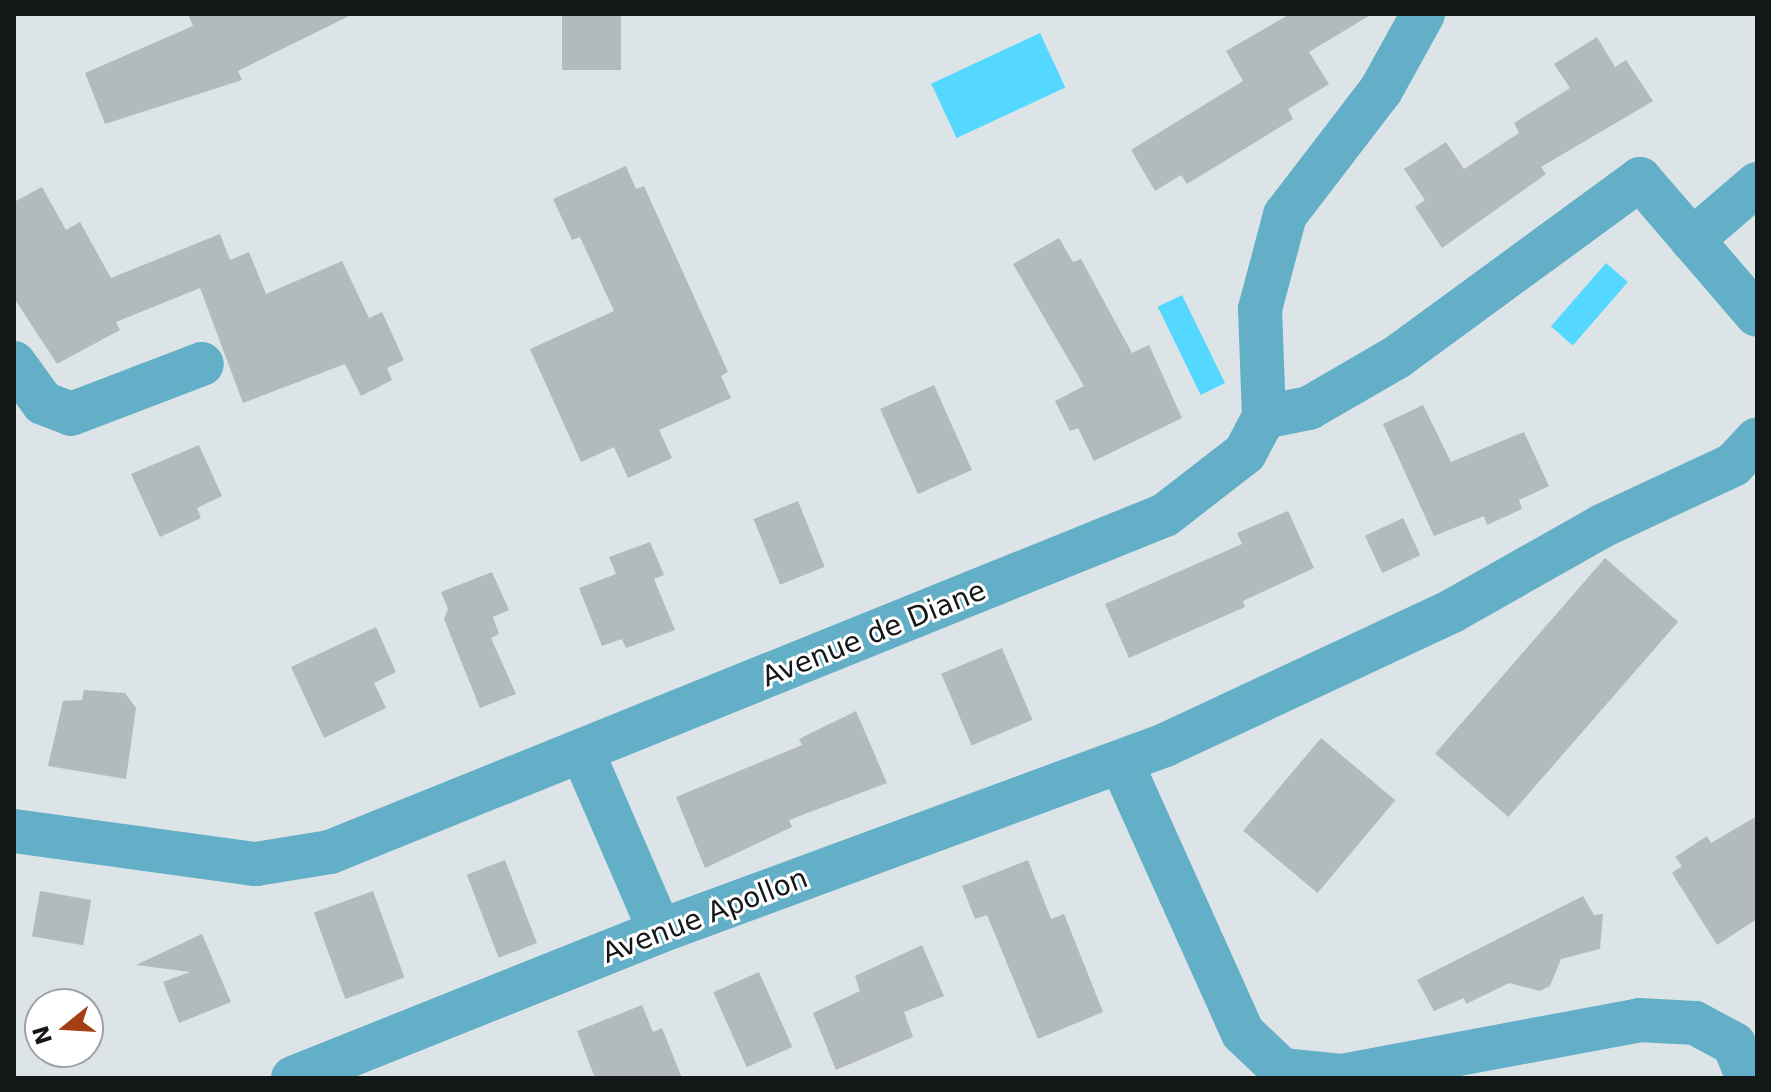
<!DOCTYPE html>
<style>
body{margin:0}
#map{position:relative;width:1771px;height:1092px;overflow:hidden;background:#dde4e7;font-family:"DejaVu Sans",sans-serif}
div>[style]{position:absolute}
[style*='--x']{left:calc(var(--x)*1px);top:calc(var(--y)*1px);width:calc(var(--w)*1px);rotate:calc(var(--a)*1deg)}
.water>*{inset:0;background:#54d8ff;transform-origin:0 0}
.building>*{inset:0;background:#b3babc;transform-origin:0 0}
.minor>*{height:44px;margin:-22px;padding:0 22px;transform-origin:22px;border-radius:22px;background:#62afc7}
span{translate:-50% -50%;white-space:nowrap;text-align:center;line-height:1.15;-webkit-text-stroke:6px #fff;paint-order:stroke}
.street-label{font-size:28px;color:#141718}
.frame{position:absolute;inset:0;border:16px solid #141718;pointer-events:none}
.north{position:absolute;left:24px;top:988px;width:80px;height:80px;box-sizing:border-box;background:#fff;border:2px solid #a1a2a3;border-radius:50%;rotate:252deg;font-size:22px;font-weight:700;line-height:32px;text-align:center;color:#141718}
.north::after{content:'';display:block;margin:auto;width:28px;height:36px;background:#a53f14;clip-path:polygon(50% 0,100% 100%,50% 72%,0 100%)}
</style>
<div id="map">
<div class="water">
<i style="left:1040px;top:33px;width:60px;height:120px;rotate:65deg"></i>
<i style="left:1606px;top:263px;width:29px;height:84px;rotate:41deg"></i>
<i style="left:1182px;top:295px;width:98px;height:27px;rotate:64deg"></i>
</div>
<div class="building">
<i style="clip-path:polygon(188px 14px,353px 14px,238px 71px,242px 80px,105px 124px,85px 73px,193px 26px)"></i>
<i style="left:562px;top:14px;width:59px;height:56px"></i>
<i style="clip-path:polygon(1290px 14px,1372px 14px,1309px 52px,1329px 84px,1288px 109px,1293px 119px,1187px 184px,1181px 175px,1155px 191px,1131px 150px,1243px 81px,1226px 51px)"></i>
<i style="clip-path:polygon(1597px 37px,1615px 67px,1626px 60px,1653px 101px,1541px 167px,1546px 174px,1442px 248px,1415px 207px,1425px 200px,1404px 169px,1446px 142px,1464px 169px,1519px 133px,1514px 123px,1570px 88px,1554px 64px)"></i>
<i style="clip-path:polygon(626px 166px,636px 189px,644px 186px,728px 372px,721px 376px,731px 398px,659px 430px,672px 458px,628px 478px,614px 447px,581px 462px,530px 349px,614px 311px,580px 237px,572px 240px,553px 199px)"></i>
<i style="clip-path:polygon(42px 187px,66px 230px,80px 222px,111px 278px,220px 234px,230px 260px,249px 252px,266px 294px,342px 261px,369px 318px,382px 312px,404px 360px,387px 368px,392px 380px,361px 396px,345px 364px,243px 403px,200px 288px,116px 322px,120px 330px,57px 364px,14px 298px,14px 202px)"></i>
<i style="clip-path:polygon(1059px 238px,1073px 262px,1081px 259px,1132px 353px,1149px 345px,1182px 418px,1094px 461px,1078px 428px,1070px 431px,1055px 401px,1084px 386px,1013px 264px)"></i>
<i style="left:934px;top:385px;width:93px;height:59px;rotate:66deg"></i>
<i style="clip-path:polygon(1423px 405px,1451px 462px,1524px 432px,1549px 486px,1519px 500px,1522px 509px,1487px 525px,1484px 516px,1434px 536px,1383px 424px)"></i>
<i style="clip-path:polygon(199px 445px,222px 496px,197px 508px,201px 518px,160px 537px,131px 474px)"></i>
<i style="left:798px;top:501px;width:71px;height:48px;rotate:68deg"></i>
<i style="clip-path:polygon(1288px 511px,1314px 568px,1243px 601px,1245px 607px,1129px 658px,1105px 604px,1242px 544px,1237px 533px)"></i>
<i style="left:1403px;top:518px;width:41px;height:42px;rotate:65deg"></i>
<i style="clip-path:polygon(650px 542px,664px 575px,654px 579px,675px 630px,626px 648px,622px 639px,602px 646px,579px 588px,616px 574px,609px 557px)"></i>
<i style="left:1605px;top:558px;width:97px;height:259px;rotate:41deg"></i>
<i style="clip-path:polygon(492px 572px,509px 610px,493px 617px,499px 634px,491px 638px,516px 694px,480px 708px,444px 619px,448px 609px,441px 592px)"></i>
<i style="clip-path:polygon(376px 627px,396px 672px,374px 683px,386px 708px,324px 738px,291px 667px)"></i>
<i style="left:1002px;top:648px;width:78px;height:66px;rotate:67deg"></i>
<i style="clip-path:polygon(84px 690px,125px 693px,136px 708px,126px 779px,48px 766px,63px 701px,82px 700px)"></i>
<i style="clip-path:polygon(856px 711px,887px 783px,789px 820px,792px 827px,705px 868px,676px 797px,802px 745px,799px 739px)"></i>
<i style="left:1321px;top:738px;width:97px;height:121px;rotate:40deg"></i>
<i style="clip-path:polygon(1757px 816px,1757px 919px,1717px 945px,1672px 873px,1682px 866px,1675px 857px,1707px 836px,1711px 843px)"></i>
<i style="left:505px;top:860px;width:89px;height:41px;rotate:69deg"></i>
<i style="clip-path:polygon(1028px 860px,1051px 919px,1064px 914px,1103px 1012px,1038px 1039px,987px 915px,975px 919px,962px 886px)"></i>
<i style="left:40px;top:891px;width:52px;height:46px;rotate:10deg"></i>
<i style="left:373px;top:891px;width:92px;height:63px;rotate:70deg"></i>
<i style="clip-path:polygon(1583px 896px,1594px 915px,1603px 914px,1600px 949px,1561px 959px,1550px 986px,1540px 991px,1509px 983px,1466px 1004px,1464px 998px,1434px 1011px,1417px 980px)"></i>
<i style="clip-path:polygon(202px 934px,231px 1002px,179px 1023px,163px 982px,190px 972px,136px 965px)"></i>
<i style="clip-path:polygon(922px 945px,944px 996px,904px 1012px,913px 1037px,836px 1070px,813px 1013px,860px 991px,855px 976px)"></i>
<i style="left:759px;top:972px;width:82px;height:50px;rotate:66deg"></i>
<i style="clip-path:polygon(642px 1005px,653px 1032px,662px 1028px,682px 1078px,595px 1078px,577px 1031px)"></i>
</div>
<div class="minor">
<i style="--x:1692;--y:240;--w:86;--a:-40.7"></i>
<i style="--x:14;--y:363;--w:49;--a:54.1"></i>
<i style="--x:43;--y:403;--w:30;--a:21"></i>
<i style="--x:71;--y:414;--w:140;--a:-20.9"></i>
<i style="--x:1264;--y:417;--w:46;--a:-11.3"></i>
<i style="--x:1309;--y:408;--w:102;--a:-30.1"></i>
<i style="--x:1397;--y:357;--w:301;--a:-36.2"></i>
<i style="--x:1640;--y:179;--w:179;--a:49.3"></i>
<i style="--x:582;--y:751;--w:196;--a:66.6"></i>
<i style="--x:1121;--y:762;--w:297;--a:65.8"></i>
<i style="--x:1243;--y:1033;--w:54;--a:43.5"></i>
<i style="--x:1282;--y:1070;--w:59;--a:5.8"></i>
<i style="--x:1341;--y:1076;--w:303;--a:-10.6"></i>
<i style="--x:1639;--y:1020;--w:56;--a:3.1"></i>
<i style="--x:1695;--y:1023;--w:44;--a:28.3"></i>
<i style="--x:1734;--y:1044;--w:37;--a:68"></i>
<i style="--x:14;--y:831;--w:244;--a:7.8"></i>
<i style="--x:256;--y:864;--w:75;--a:-9.2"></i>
<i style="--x:330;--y:852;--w:900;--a:-21.98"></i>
<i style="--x:1165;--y:515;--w:101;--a:-37.8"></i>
<i style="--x:1245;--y:453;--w:41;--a:-62.2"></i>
<i style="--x:1264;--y:417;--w:108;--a:-92.1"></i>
<i style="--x:1260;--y:309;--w:97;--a:-75.1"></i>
<i style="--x:1285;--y:215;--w:158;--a:-52.5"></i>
<i style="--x:1381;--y:90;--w:87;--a:-61.1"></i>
<i style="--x:293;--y:1078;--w:395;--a:-21.8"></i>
<i style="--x:660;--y:931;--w:538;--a:-20.22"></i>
<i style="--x:1165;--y:745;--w:317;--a:-25"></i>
<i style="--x:1452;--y:611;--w:172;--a:-29.5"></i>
<i style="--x:1602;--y:526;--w:145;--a:-25"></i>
<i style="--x:1733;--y:465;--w:35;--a:-47"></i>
</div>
<div class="street-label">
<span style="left:874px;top:634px;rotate:-22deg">Avenue de Diane</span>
<span style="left:705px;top:916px;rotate:-21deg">Avenue Apollon</span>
</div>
<div class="frame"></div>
<div class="north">N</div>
</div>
